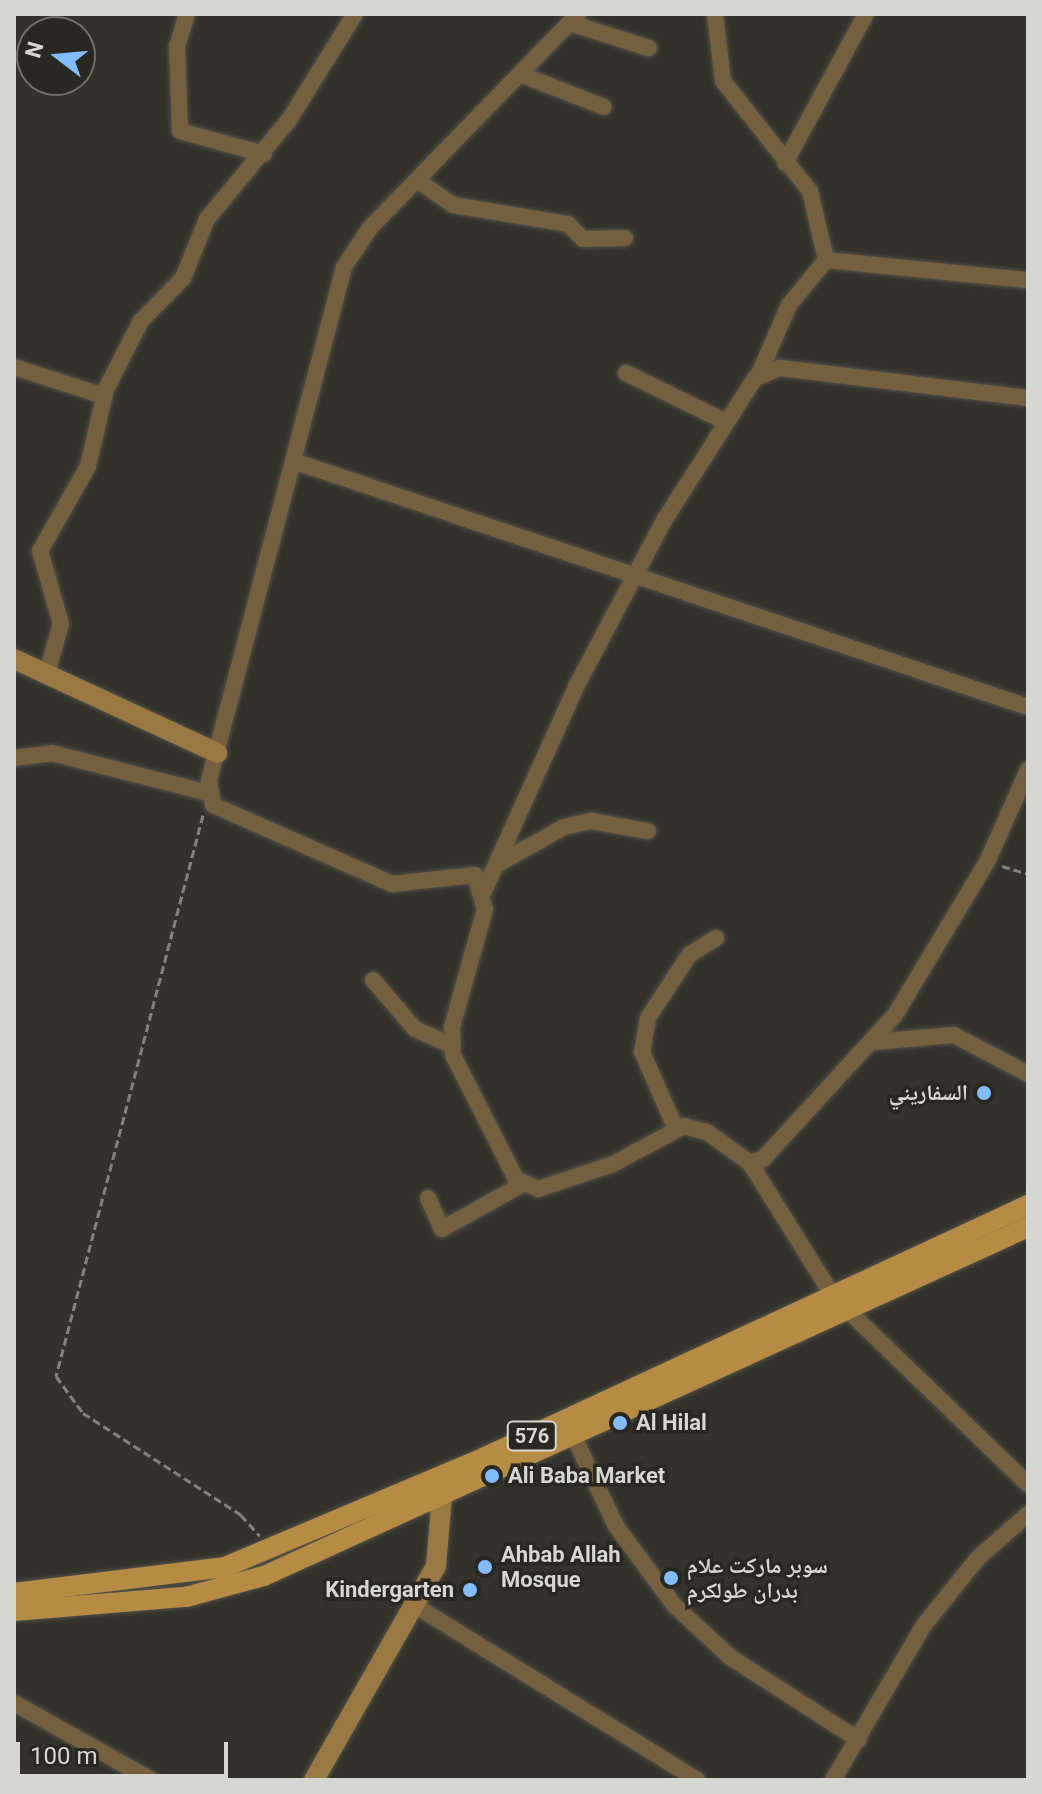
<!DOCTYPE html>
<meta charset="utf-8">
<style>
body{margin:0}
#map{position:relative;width:1042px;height:1794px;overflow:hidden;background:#32322b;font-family:Roboto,"Noto Naskh Arabic",sans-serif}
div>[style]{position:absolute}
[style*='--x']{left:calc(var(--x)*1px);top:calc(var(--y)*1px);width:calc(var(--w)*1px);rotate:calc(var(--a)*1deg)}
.path>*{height:3px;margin-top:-1.5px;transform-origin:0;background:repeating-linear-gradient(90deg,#82827c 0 8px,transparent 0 12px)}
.roads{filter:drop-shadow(0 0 2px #505049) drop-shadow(0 0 2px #505049)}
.street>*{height:16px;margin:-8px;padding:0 8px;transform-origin:8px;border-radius:8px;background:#745f3e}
.secondary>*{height:20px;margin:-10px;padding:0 10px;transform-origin:10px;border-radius:10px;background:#997842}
.primary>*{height:20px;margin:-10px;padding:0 10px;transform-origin:10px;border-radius:10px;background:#b68b43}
.dots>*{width:22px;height:22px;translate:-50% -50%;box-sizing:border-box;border:4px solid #282821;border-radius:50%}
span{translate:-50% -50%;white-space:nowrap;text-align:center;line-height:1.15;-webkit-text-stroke:7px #282821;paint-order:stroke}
.shield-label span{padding:2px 6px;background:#282821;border:2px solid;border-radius:6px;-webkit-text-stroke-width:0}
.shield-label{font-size:20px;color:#d6d6d2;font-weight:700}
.poi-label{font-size:22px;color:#d6d6d2;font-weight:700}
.right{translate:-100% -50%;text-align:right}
.left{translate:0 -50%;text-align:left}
.frame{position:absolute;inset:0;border:16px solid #d6d6d2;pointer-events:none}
.north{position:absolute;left:16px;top:16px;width:80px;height:80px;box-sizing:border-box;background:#282821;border:2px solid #6e6e68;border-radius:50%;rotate:286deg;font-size:22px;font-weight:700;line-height:32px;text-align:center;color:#d6d6d2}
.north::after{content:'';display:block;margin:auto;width:28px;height:36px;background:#82bcfa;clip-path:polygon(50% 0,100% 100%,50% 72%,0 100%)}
.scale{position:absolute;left:16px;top:1742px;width:212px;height:36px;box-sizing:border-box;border:4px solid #d6d6d2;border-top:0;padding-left:10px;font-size:24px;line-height:28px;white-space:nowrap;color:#d6d6d2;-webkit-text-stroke:6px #282821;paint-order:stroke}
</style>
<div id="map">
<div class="path">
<i style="--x:203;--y:815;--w:580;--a:104.68"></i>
<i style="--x:56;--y:1376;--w:46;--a:53.9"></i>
<i style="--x:83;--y:1413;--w:188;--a:32.8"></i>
<i style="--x:241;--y:1515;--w:28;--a:48"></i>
<i style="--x:1002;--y:866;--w:27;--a:17"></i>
</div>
<div class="roads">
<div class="street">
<i style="--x:187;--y:14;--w:34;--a:107"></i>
<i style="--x:177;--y:46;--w:85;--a:88"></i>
<i style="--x:180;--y:131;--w:87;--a:15.3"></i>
<i style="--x:578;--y:14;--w:298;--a:134.2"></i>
<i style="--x:370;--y:228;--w:47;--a:123.7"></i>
<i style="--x:344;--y:267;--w:530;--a:104.74"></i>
<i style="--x:209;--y:780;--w:25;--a:81"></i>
<i style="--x:213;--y:805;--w:196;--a:23.8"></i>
<i style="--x:392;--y:884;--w:83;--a:-6.2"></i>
<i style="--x:475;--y:875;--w:35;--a:74"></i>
<i style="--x:485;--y:909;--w:123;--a:105.6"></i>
<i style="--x:452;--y:1027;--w:28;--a:88"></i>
<i style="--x:453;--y:1055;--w:139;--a:63.1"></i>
<i style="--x:516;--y:1179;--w:24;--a:24"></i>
<i style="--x:538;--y:1189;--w:79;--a:-18.4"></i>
<i style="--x:613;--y:1164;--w:81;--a:-28.2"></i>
<i style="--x:684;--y:1126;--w:24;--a:15"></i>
<i style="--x:707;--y:1132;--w:53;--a:35.8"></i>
<i style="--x:750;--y:1163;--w:14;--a:-17"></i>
<i style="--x:763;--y:1159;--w:195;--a:-47.5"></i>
<i style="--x:895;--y:1015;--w:179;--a:-59"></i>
<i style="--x:987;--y:862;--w:101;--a:-66"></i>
<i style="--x:715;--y:14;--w:67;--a:83.2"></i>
<i style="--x:723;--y:81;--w:140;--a:51.7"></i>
<i style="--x:810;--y:191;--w:71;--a:76.9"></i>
<i style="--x:570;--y:23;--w:83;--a:17.6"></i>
<i style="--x:520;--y:74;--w:90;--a:21.4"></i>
<i style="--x:785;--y:163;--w:170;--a:-61.5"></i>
<i style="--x:417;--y:180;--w:44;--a:34.8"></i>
<i style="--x:453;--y:205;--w:117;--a:9.4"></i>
<i style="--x:568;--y:224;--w:21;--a:45"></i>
<i style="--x:583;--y:239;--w:42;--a:-1.4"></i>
<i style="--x:14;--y:367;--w:95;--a:17.9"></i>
<i style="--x:626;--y:373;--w:111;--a:26.1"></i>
<i style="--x:759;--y:374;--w:75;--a:-66.5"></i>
<i style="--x:789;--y:305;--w:58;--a:-50.6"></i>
<i style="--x:826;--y:260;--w:203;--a:5.7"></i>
<i style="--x:293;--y:461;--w:775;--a:18.51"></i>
<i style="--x:47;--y:673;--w:51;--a:-74.1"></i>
<i style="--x:61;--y:624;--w:76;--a:-106"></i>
<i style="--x:40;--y:551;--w:98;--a:-60.5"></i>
<i style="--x:88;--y:466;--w:79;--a:-76.8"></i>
<i style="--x:106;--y:389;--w:76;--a:-62.8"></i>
<i style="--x:141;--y:321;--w:60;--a:-45.7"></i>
<i style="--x:183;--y:278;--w:64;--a:-67.9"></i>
<i style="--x:207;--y:219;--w:129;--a:-50.4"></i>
<i style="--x:289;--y:120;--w:125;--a:-58.1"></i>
<i style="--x:14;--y:758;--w:38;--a:-7"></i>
<i style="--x:52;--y:753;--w:161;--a:14.4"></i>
<i style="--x:496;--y:865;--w:78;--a:-29.2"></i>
<i style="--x:564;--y:827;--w:28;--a:-13"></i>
<i style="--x:591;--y:821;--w:58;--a:10"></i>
<i style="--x:484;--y:891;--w:226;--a:-65.7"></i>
<i style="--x:577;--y:685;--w:188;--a:-62.1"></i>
<i style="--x:665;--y:519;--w:167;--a:-57.4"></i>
<i style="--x:755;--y:378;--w:27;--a:-22"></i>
<i style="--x:780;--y:368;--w:250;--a:6.9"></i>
<i style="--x:373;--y:980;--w:65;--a:49.4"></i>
<i style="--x:415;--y:1029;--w:39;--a:24"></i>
<i style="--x:873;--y:1042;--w:81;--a:-4.9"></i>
<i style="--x:954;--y:1035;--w:84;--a:27.8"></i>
<i style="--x:676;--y:1129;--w:84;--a:-113.8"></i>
<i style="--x:642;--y:1052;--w:35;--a:-80"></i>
<i style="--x:648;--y:1018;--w:75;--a:-56.9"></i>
<i style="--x:689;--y:955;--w:32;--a:-32"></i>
<i style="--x:750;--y:1163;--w:157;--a:58"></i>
<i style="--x:833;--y:1296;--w:271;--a:44"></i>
<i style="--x:428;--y:1198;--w:34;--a:66"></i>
<i style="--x:442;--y:1229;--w:93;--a:-29.1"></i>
<i style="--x:575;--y:1439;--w:96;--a:64.8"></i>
<i style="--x:616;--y:1526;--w:98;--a:53.7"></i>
<i style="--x:674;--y:1605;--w:76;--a:42.9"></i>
<i style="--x:730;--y:1657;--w:153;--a:32.8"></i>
<i style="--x:414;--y:1605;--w:333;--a:31.7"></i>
<i style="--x:14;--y:1703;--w:157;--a:29.3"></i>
<i style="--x:833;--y:1780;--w:180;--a:-59.6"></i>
<i style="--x:924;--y:1625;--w:86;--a:-51.1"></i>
<i style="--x:978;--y:1558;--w:67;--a:-41.3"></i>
</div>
<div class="secondary">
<i style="--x:14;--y:659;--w:224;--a:24.8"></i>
<i style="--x:314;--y:1780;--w:246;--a:-60.3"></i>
<i style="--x:436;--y:1566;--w:70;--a:-85.1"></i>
</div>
<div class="primary">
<i style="--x:14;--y:1593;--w:213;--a:-7"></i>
<i style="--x:225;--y:1567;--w:270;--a:-22.9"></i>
<i style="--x:474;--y:1462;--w:611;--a:-24.89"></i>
<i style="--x:14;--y:1611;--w:173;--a:-4.7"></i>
<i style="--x:186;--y:1597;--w:81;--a:-15.1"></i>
<i style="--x:264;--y:1576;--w:840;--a:-24.55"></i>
</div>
</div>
<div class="dots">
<i style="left:984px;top:1093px;background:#82bcfa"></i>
<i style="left:620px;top:1423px;background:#82bcfa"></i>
<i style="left:492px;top:1476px;background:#82bcfa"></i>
<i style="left:485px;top:1567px;background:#82bcfa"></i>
<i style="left:671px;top:1578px;background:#82bcfa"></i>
<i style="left:470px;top:1590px;background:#82bcfa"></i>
</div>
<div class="shield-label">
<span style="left:532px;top:1436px">576</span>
</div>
<div class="poi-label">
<span class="right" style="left:968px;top:1093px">السفاريني</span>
<span class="left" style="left:636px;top:1423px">Al Hilal</span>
<span class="left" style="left:508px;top:1476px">Ali Baba Market</span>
<span class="left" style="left:501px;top:1567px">Ahbab Allah<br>Mosque</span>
<span class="left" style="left:687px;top:1578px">سوبر ماركت علام<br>بدران طولكرم</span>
<span class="right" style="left:454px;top:1590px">Kindergarten</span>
</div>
<div class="frame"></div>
<div class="north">N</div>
<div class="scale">100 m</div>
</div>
